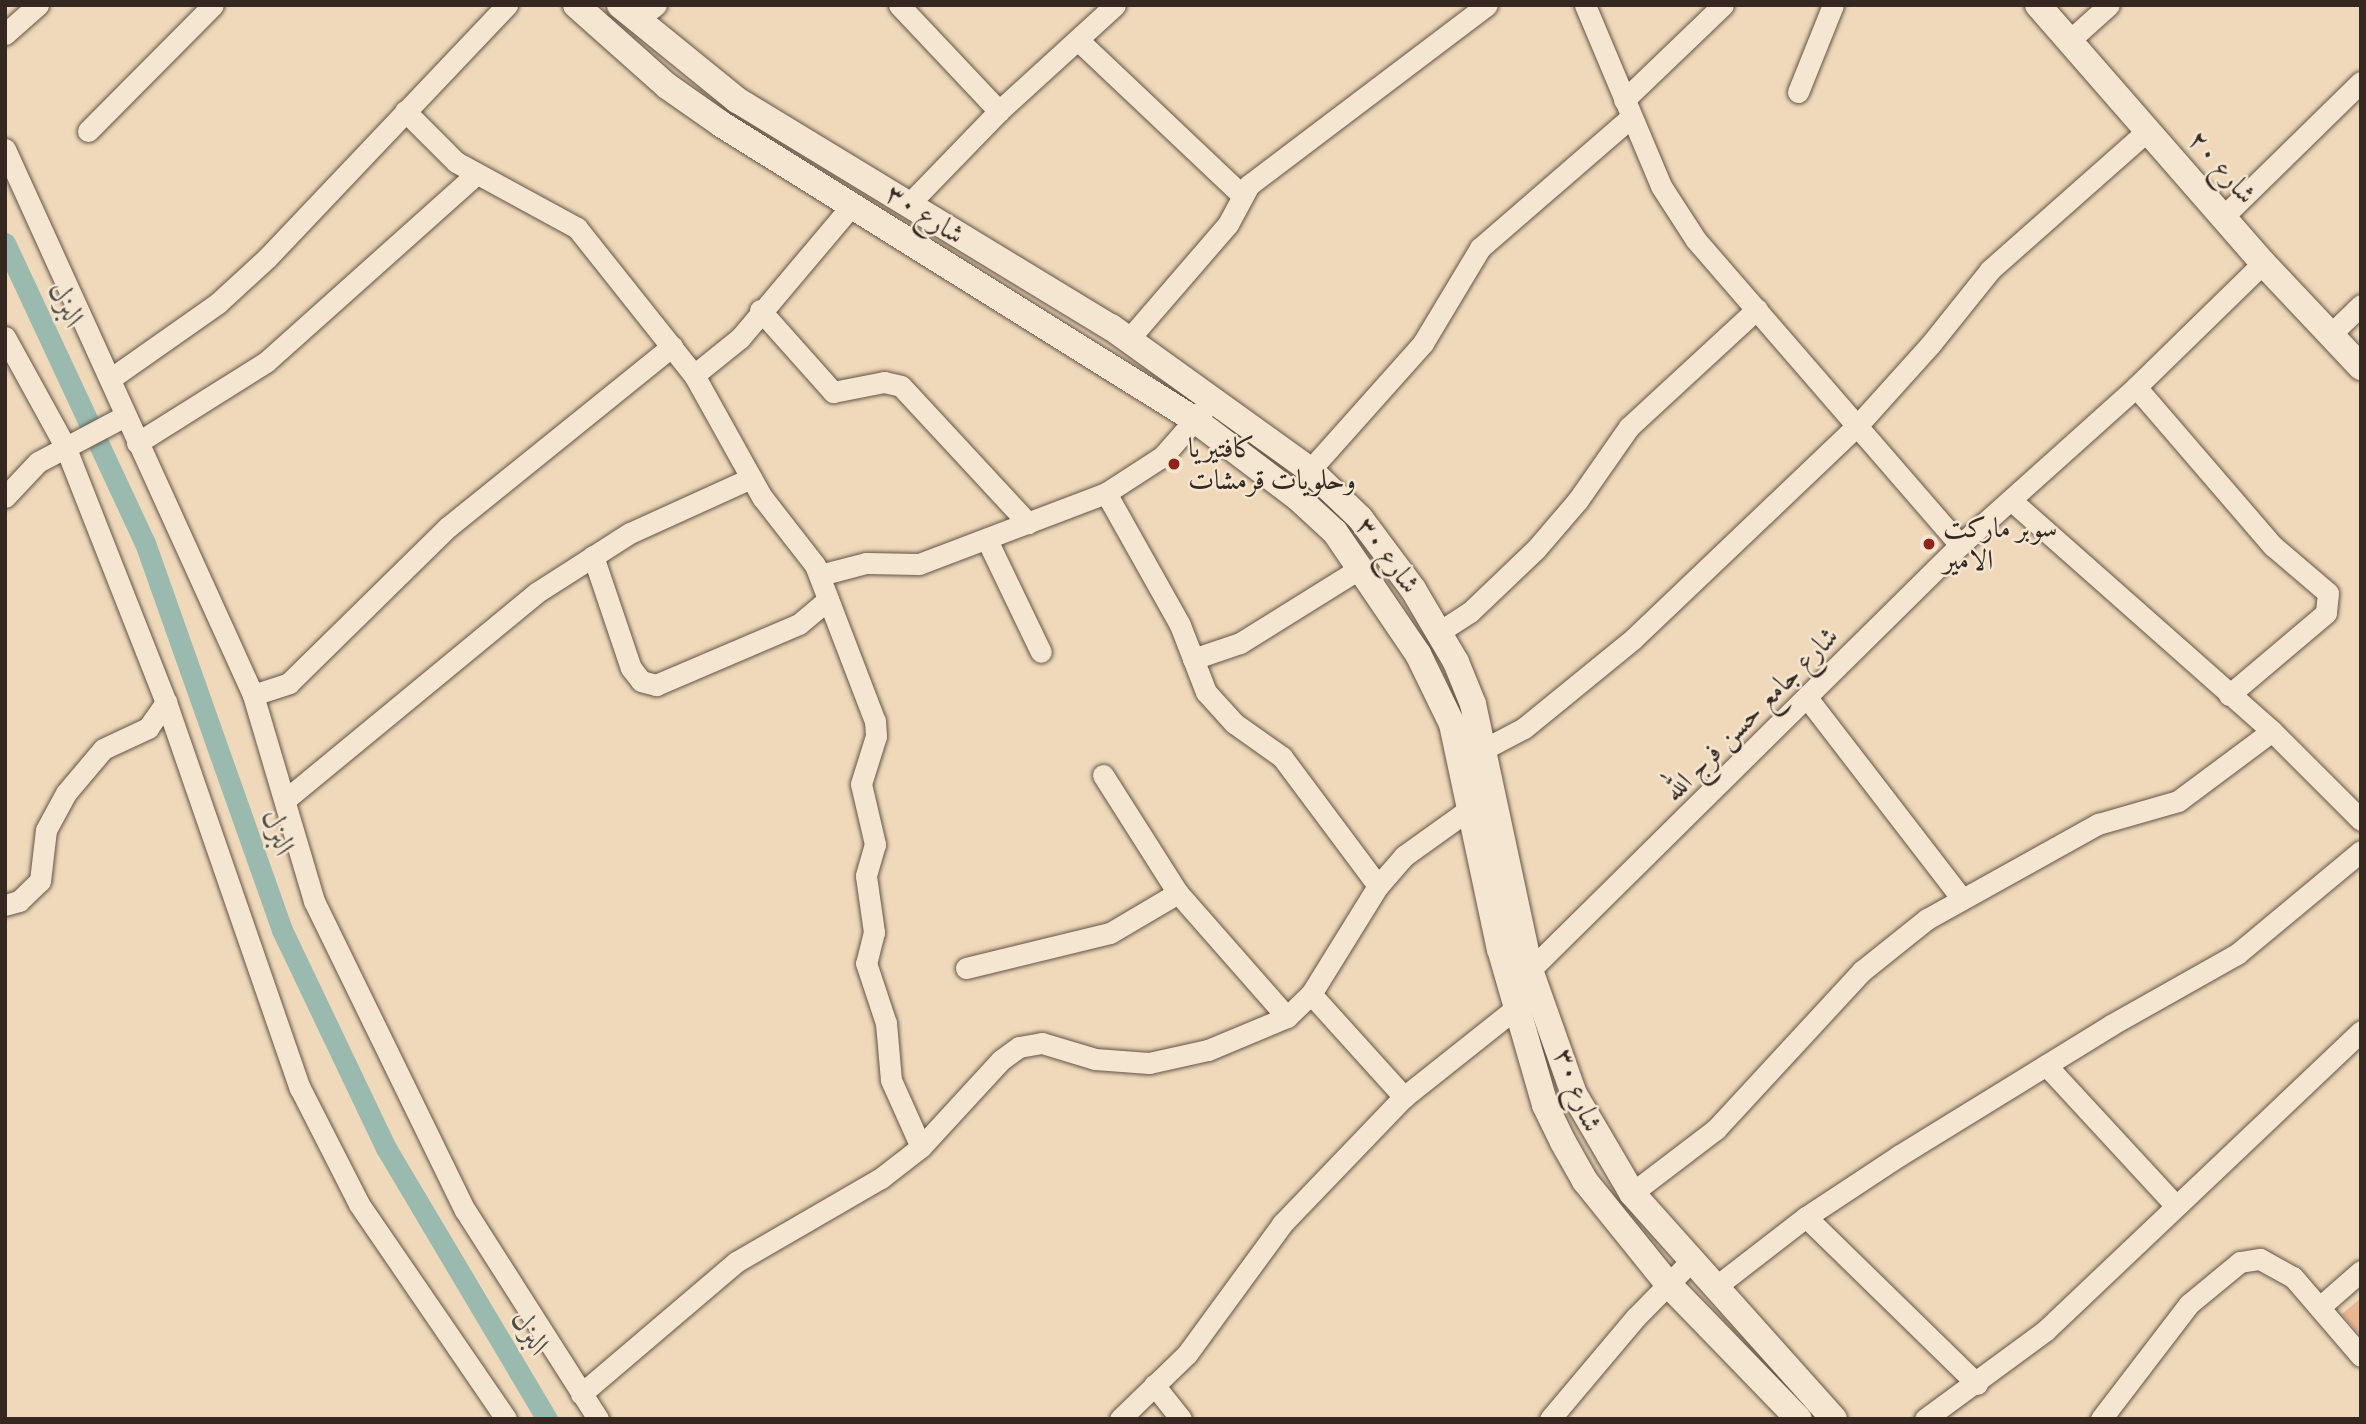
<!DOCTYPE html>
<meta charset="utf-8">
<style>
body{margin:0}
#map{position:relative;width:2366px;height:1424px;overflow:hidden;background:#efd9ba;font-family:Alegreya,Amiri,serif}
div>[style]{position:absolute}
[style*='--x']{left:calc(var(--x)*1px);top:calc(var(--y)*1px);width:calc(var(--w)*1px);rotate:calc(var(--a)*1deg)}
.canal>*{height:21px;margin:-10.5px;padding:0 10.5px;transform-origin:10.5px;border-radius:10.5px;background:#9abab0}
.building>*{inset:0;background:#e9b691}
.roads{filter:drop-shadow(0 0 2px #635447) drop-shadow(0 0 2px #635447)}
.minor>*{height:21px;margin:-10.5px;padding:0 10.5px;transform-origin:10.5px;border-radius:10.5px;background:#f5e6d2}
.tertiary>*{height:26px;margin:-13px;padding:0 13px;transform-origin:13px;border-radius:13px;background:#f5e6d2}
.dots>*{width:19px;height:19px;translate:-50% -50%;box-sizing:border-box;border:4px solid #f5e6d2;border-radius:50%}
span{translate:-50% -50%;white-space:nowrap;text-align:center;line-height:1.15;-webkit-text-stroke:5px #f5e6d2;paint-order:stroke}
.street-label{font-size:28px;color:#342821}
.poi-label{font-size:28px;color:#342821}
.left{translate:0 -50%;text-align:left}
.water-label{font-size:30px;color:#4e4c45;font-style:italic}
.frame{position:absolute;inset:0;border:7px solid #342821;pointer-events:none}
</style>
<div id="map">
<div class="canal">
<i style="--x:5;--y:243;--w:331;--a:65"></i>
<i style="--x:145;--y:543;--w:411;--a:70.5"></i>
<i style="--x:282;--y:930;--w:242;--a:64.5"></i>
<i style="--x:386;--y:1148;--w:315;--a:59.3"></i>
</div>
<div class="building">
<i style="clip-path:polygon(2361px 1298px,2361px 1336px,2342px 1314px)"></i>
</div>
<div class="roads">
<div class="minor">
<i style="--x:899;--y:5;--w:146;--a:46.7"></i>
<i style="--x:1585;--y:5;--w:196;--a:67.2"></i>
<i style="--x:1661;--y:186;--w:64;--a:57.1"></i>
<i style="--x:1696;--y:240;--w:403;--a:49.1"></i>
<i style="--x:636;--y:20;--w:25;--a:-37"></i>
<i style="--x:5;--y:34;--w:44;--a:-41.3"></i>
<i style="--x:1078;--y:40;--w:226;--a:43.4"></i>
<i style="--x:2070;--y:40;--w:52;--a:-41.9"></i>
<i style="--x:1798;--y:92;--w:94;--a:-68.1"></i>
<i style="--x:1624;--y:100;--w:137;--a:-43.8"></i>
<i style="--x:405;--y:111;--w:72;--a:45"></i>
<i style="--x:456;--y:162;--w:138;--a:28.6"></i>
<i style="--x:577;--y:228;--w:188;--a:51.5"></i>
<i style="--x:694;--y:375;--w:140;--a:60.9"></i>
<i style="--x:762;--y:497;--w:86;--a:52.1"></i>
<i style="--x:815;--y:565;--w:167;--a:69"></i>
<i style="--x:875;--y:721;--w:15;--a:86"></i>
<i style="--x:876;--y:736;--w:50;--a:107.4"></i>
<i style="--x:861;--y:784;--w:62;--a:76.9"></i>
<i style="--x:875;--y:844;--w:33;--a:106"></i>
<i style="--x:866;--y:876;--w:57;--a:81.9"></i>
<i style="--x:874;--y:932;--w:32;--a:104"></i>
<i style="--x:866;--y:963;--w:63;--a:71.6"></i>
<i style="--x:886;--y:1023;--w:57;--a:85"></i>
<i style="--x:891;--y:1080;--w:73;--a:65.9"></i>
<i style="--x:88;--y:131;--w:177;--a:-45.2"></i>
<i style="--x:5;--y:149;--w:600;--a:65.57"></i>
<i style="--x:253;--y:695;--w:215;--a:73.5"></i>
<i style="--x:314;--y:901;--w:344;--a:64"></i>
<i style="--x:465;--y:1210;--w:248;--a:57.5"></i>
<i style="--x:908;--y:205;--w:131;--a:-45.9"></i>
<i style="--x:999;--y:111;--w:157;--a:-42.4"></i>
<i style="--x:2223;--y:217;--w:193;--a:-44.4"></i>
<i style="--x:760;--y:310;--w:110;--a:48.3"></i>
<i style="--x:833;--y:392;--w:52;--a:-11.1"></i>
<i style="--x:884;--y:382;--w:17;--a:13"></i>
<i style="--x:901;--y:386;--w:187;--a:47.2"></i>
<i style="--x:2330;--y:335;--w:43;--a:-44.1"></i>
<i style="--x:5;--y:337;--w:124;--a:61.2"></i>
<i style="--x:65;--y:446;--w:275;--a:68.5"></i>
<i style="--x:166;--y:702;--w:409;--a:70.9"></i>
<i style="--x:300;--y:1088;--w:130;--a:63"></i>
<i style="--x:359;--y:1204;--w:260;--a:55.6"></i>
<i style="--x:1128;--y:340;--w:153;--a:-49.2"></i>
<i style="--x:1228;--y:224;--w:44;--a:-61.7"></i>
<i style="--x:1249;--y:185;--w:298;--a:-37.1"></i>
<i style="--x:694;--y:375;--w:59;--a:-38.8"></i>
<i style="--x:740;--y:338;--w:174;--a:-49.9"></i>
<i style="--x:110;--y:379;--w:132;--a:-35.1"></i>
<i style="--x:218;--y:303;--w:67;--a:-42.6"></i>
<i style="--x:267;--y:258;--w:349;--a:-46.5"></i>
<i style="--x:2136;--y:387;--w:210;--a:49.3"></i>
<i style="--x:2273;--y:546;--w:72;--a:40.5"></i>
<i style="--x:2328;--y:593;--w:20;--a:96"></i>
<i style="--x:2326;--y:613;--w:127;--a:139.8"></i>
<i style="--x:137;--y:443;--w:152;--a:-32.1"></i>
<i style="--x:266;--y:362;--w:280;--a:-41.8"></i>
<i style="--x:1310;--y:470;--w:170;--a:-48.3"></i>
<i style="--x:1423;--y:343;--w:111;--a:-59"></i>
<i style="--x:1480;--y:248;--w:198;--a:-40.9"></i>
<i style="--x:1106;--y:493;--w:151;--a:60.7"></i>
<i style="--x:1180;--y:625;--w:72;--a:68.8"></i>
<i style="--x:1206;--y:692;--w:42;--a:47.9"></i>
<i style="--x:1234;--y:723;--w:59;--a:35.3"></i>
<i style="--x:1282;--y:757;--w:161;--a:53.3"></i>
<i style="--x:5;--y:497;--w:48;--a:-46.7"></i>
<i style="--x:38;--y:462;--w:98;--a:-27.9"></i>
<i style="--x:2012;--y:501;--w:347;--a:41.5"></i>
<i style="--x:2272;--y:731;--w:126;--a:45"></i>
<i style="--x:987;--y:540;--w:124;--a:64.3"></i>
<i style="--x:593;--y:556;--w:118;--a:71.3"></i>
<i style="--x:631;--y:668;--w:16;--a:52"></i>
<i style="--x:641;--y:681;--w:16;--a:15"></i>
<i style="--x:656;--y:685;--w:155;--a:-23.1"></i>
<i style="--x:799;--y:624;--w:38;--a:-40"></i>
<i style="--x:820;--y:575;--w:48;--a:-14.6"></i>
<i style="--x:866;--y:563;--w:53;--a:1.1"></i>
<i style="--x:919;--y:564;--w:200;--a:-20.8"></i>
<i style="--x:1106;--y:493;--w:68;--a:-33"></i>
<i style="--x:1163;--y:456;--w:62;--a:-48.9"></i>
<i style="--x:1439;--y:632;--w:37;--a:-33"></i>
<i style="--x:1470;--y:612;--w:91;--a:-43.7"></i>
<i style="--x:1536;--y:549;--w:65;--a:-49.4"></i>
<i style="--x:1578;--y:500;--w:89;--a:-55.1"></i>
<i style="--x:1629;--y:427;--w:174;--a:-42.7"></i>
<i style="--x:1193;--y:659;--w:50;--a:-18.8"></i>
<i style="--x:1240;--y:643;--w:144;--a:-31.9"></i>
<i style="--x:253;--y:695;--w:38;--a:-18"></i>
<i style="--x:289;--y:683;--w:223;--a:-44.5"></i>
<i style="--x:448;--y:527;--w:288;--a:-38.9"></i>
<i style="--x:1808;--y:699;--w:251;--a:52.4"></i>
<i style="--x:1486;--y:748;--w:43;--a:-27.8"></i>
<i style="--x:1524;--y:728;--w:141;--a:-39.2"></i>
<i style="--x:1633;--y:639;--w:309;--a:-43.6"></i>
<i style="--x:1857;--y:426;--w:109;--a:-48"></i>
<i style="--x:1930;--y:345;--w:96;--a:-51.3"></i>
<i style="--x:1990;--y:270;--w:211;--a:-41.5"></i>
<i style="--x:1103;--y:775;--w:140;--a:57.6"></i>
<i style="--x:1178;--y:893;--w:165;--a:48.7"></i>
<i style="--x:285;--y:800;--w:325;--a:-39.5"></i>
<i style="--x:536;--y:593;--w:112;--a:-32.6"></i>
<i style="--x:630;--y:533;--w:133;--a:-24.4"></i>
<i style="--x:5;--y:905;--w:15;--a:-16"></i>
<i style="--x:19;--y:901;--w:29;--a:-44"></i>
<i style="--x:40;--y:881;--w:51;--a:-83.3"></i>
<i style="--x:46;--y:830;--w:42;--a:-61.6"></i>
<i style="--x:66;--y:793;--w:57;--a:-49.9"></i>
<i style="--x:103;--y:749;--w:50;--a:-25"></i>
<i style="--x:148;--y:728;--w:32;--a:-55"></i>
<i style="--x:966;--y:968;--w:148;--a:-13.7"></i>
<i style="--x:1110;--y:933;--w:79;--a:-30.5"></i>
<i style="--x:1530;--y:970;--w:605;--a:-44.66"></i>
<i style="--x:1960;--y:545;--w:237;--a:-41.9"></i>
<i style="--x:2136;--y:387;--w:177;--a:-44.3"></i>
<i style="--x:1311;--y:994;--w:139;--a:47.9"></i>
<i style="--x:2046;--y:1065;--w:190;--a:47.3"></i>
<i style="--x:1632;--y:1193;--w:106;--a:-37.3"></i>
<i style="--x:1716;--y:1129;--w:215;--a:-47.3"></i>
<i style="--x:1862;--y:971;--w:83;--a:-38.7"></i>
<i style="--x:1927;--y:919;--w:196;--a:-29.1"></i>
<i style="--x:2098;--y:824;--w:83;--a:-16"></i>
<i style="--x:2178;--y:801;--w:117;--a:-36.7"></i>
<i style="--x:1806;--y:1217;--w:239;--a:44.3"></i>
<i style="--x:1714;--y:1288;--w:116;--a:-37.7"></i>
<i style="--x:1806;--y:1217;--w:113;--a:-33.4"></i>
<i style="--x:1900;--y:1155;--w:248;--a:-31.6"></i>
<i style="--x:2111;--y:1025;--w:145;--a:-29.4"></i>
<i style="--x:2237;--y:954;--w:161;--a:-39.7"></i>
<i style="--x:2321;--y:1306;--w:53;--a:-41.2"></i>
<i style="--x:1154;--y:1385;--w:43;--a:51.5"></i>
<i style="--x:581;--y:1394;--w:204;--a:-40.4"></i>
<i style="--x:736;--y:1262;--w:168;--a:-30.1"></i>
<i style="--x:881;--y:1178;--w:51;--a:-37.8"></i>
<i style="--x:921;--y:1147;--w:118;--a:-47.4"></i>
<i style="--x:1001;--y:1060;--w:22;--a:-36"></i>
<i style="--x:1019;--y:1047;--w:23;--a:-10"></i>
<i style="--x:1042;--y:1043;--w:55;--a:16.8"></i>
<i style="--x:1095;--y:1059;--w:54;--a:4.2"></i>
<i style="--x:1149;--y:1063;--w:60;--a:-12.4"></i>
<i style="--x:1208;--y:1050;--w:86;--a:-22.7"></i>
<i style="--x:1287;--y:1017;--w:33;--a:-44"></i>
<i style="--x:1311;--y:994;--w:127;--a:-58.2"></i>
<i style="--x:1378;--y:886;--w:40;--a:-49"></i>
<i style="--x:1404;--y:856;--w:82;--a:-35.6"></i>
<i style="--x:1120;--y:1419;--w:93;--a:-44.1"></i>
<i style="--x:1187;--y:1354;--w:161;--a:-53.8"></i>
<i style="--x:1282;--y:1224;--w:176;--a:-46.2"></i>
<i style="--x:1404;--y:1097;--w:143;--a:-38.5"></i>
<i style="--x:1550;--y:1419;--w:133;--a:-49.9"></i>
<i style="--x:1636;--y:1317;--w:77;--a:-45.5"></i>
<i style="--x:1925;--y:1419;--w:150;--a:-36.3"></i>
<i style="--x:2046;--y:1330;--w:434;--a:-43.5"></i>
<i style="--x:2101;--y:1419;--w:145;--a:-52.6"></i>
<i style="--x:2189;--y:1304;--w:66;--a:-39.5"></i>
<i style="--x:2240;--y:1262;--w:20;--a:-9"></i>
<i style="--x:2260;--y:1259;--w:38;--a:29"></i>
<i style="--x:2293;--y:1277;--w:104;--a:49.3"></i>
</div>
<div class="tertiary">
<i style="--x:576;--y:5;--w:122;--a:41.7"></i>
<i style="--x:667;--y:86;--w:66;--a:35.1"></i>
<i style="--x:721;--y:124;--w:559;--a:31.98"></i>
<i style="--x:1195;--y:420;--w:129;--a:37.1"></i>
<i style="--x:1298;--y:498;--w:50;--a:42.6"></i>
<i style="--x:1335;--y:532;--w:148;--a:55.8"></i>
<i style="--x:1418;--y:654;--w:78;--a:64.1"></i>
<i style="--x:1452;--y:724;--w:230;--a:78"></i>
<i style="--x:1500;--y:949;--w:162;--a:73.9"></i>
<i style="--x:1545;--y:1105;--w:41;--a:64.1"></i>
<i style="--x:1563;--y:1142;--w:45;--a:60.6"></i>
<i style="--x:1585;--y:1181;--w:132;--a:51.1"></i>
<i style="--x:1668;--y:1284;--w:188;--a:45.9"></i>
<i style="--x:620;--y:5;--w:151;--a:39.1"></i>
<i style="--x:737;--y:100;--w:437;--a:31.3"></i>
<i style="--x:1111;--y:327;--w:245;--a:35.7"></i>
<i style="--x:1310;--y:470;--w:69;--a:43.8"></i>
<i style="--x:1360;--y:518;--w:89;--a:53.3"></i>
<i style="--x:1413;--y:589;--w:85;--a:59.5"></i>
<i style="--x:1456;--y:662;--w:45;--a:68"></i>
<i style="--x:1473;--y:704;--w:272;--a:77.9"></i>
<i style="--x:1530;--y:970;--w:132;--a:70.5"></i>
<i style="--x:1574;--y:1094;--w:115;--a:59.6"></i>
<i style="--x:1632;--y:1193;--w:303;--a:48.2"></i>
<i style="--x:2038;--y:5;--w:342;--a:48.9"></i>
<i style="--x:2263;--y:263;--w:143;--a:46.7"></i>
</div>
</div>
<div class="dots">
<i style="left:1174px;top:464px;background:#8f2418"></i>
<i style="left:1929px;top:544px;background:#8f2418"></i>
</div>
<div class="street-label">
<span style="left:2222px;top:167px;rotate:49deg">شارع ٢٠</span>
<span style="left:925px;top:214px;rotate:33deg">شارع ٣٠</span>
<span style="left:1388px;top:555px;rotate:54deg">شارع ٣٠</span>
<span style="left:1751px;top:714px;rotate:-45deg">شارع جامع حسن فرج الله</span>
<span style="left:1578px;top:1090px;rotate:69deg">شارع ٣٠</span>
</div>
<div class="poi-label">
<span class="left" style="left:1188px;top:464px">كافتيريا<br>وحلويات قرمشات</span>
<span class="left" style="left:1943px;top:544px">سوبر ماركت<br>الامير</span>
</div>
<div class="water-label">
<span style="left:67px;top:305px;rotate:65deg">البزل</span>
<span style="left:279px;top:833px;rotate:71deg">البزل</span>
<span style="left:531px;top:1333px;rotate:59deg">البزل</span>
</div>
<div class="frame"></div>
</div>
